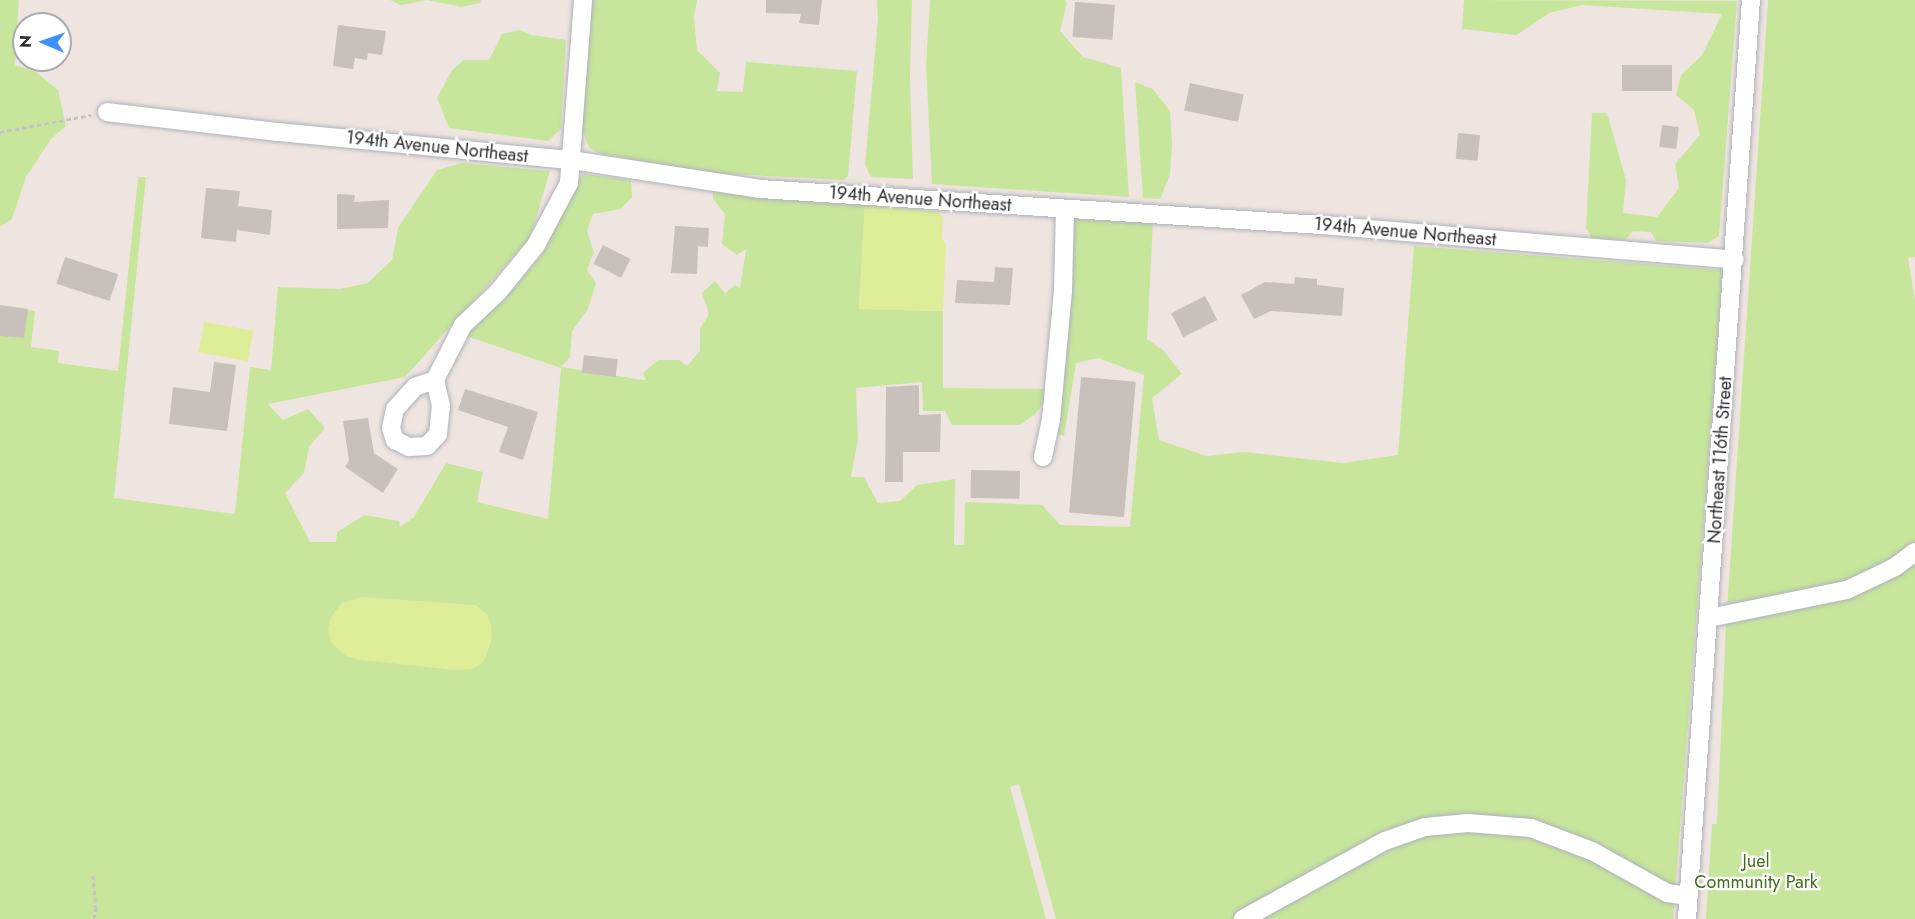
<!DOCTYPE html>
<style>
body{margin:0}
#map{position:relative;width:1915px;height:919px;overflow:hidden;background:#efe5e0;font-family:Jost,sans-serif}
div>[style]{position:absolute}
[style*='--x']{left:calc(var(--x)*1px);top:calc(var(--y)*1px);width:calc(var(--w)*1px);rotate:calc(var(--a)*1deg)}
.green>*{inset:0;background:#c7e69c}
.pitch>*{inset:0;background:#deed98;transform-origin:0 0}
.building>*{inset:0;background:#c8c0bb;transform-origin:0 0}
.path>*{height:3px;margin-top:-1.5px;transform-origin:0;background:repeating-linear-gradient(90deg,#c4c4c4 0 4.5px,transparent 0 7.5px)}
.roads{filter:drop-shadow(0 0 2px #adb2ba) drop-shadow(0 0 2px #adb2ba)}
.minor>*{height:18px;margin:-9px;padding:0 9px;transform-origin:9px;border-radius:9px;background:#fff}
span{translate:-50% -50%;white-space:nowrap;text-align:center;line-height:1.15;-webkit-text-stroke:4.5px #fff;paint-order:stroke}
.street-label{font-size:18px;color:#2d2d2d}
.park-label{font-size:18px;color:#406e19}
.north{position:absolute;left:12px;top:12px;width:60px;height:60px;box-sizing:border-box;background:#fff;border:2px solid #ababab;border-radius:50%;rotate:272deg;font-size:16px;font-weight:700;line-height:24px;text-align:center;color:#2d2d2d}
.north::after{content:'';display:block;margin:auto;width:21px;height:27px;background:#3e90fe;clip-path:polygon(50% 0,100% 100%,50% 72%,0 100%)}
</style>
<div id="map">
<div class="green">
<i style="clip-path:polygon(0 0,19px 0,15px 65px,36px 72px,58px 90px,66px 126px,51px 139px,26px 177px,12px 219px,0 227px)"></i>
<i style="clip-path:polygon(390px 0,481px 0,480px 3px,461px 7px,427px 0,401px 5px)"></i>
<i style="clip-path:polygon(590px 0,697px 0,694px 17px,697px 50px,720px 73px,717px 91px,743px 92px,746px 62px,857px 71px,848px 176px,844px 180px,710px 173px,598px 153px,589px 147px,580px 126px)"></i>
<i style="clip-path:polygon(877px 0,912px 0,910px 76px,913px 179px,871px 177px,865px 165px,878px 18px)"></i>
<i style="clip-path:polygon(930px 0,1065px 0,1067px 3px,1060px 31px,1083px 57px,1121px 68px,1129px 197px,932px 184px,926px 65px)"></i>
<i style="clip-path:polygon(1464px 0,1737px 1px,1719px 236px,1708px 243px,1656px 241px,1651px 232px,1633px 231px,1625px 240px,1592px 238px,1586px 228px,1592px 113px,1607px 113px,1626px 180px,1623px 213px,1657px 217px,1679px 188px,1675px 164px,1700px 135px,1694px 110px,1676px 95px,1681px 75px,1702px 55px,1722px 14px,1582px 5px,1549px 13px,1517px 35px,1462px 29px)"></i>
<i style="clip-path:polygon(1768px 0,1915px 0,1915px 257px,1908px 258px,1915px 300px,1915px 919px,1706px 919px,1712px 824px,1717px 824px,1726px 625px)"></i>
<i style="clip-path:polygon(520px 30px,532px 35px,566px 40px,561px 129px,548px 141px,449px 128px,437px 98px,452px 70px,464px 60px,489px 60px,502px 34px)"></i>
<i style="clip-path:polygon(1135px 82px,1153px 89px,1170px 111px,1172px 144px,1170px 175px,1160px 199px,1143px 198px)"></i>
<i style="clip-path:polygon(462px 163px,550px 171px,530px 238px,405px 377px,268px 404px,283px 420px,308px 409px,325px 428px,309px 447px,304px 473px,285px 493px,310px 542px,336px 542px,337px 532px,365px 515px,399px 521px,400px 527px,414px 517px,446px 463px,483px 472px,477px 502px,548px 519px,561px 368px,466px 336px,516px 286px,542px 254px,558px 215px,583px 174px,631px 180px,632px 197px,621px 209px,593px 214px,587px 231px,594px 252px,587px 270px,596px 283px,588px 309px,572px 331px,570px 357px,561px 367px,637px 379px,646px 380px,643px 373px,658px 360px,679px 360px,687px 366px,700px 351px,700px 329px,709px 314px,702px 293px,715px 281px,725px 293px,735px 285px,740px 288px,746px 249px,737px 255px,722px 244px,725px 214px,713px 199px,713px 190px,782px 200px,865px 204px,859px 309px,943px 311px,943px 388px,1044px 389px,1047px 399px,1035px 414px,1020px 425px,952px 425px,945px 411px,923px 411px,922px 382px,856px 388px,858px 439px,851px 477px,864px 477px,878px 503px,900px 501px,917px 485px,955px 479px,954px 545px,964px 545px,965px 502px,1042px 505px,1060px 525px,1130px 527px,1144px 375px,1098px 358px,1076px 363px,1064px 436px,1055px 434px,1066px 363px,1073px 218px,1153px 222px,1147px 339px,1164px 351px,1182px 374px,1152px 398px,1159px 440px,1207px 456px,1244px 452px,1343px 463px,1398px 455px,1414px 246px,1723px 270px,1673px 919px,1056px 919px,1019px 784px,1010px 787px,1046px 919px,0 919px,0 309px,35px 311px,31px 347px,59px 351px,58px 363px,118px 371px,138px 177px,146px 177px,114px 498px,235px 514px,250px 367px,271px 370px,278px 287px,340px 289px,368px 283px,392px 260px,398px 228px,437px 170px)"></i>
</div>
<div class="pitch">
<i style="clip-path:polygon(865px 204px,939px 212px,943px 218px,942px 239px,946px 244px,943px 311px,859px 309px)"></i>
<i style="left:204px;top:322px;width:50px;height:31px;rotate:10deg"></i>
<i style="clip-path:polygon(362px 597px,475px 605px,487px 614px,491px 625px,492px 638px,486px 657px,481px 664px,472px 669px,455px 670px,361px 660px,346px 656px,331px 642px,328px 629px,331px 617px,342px 603px)"></i>
</div>
<div class="building">
<i style="clip-path:polygon(766px 0,822px 0,819px 25px,799px 23px,801px 14px,766px 13px)"></i>
<i style="left:1075px;top:2px;width:40px;height:35px;rotate:4deg"></i>
<i style="clip-path:polygon(338px 25px,386px 31px,382px 55px,368px 53px,367px 60px,355px 58px,353px 69px,333px 66px)"></i>
<i style="left:1622px;top:65px;width:50px;height:26px"></i>
<i style="left:1190px;top:83px;width:55px;height:28px;rotate:12deg"></i>
<i style="left:1662px;top:125px;width:17px;height:22px;rotate:7deg"></i>
<i style="left:1458px;top:133px;width:22px;height:26px;rotate:5deg"></i>
<i style="clip-path:polygon(206px 188px,240px 191px,238px 206px,272px 210px,270px 235px,237px 230px,236px 242px,201px 238px)"></i>
<i style="clip-path:polygon(337px 194px,355px 195px,354px 202px,389px 200px,388px 228px,337px 229px)"></i>
<i style="clip-path:polygon(675px 226px,709px 228px,708px 247px,698px 246px,697px 274px,671px 273px)"></i>
<i style="left:603px;top:245px;width:31px;height:21px;rotate:27deg"></i>
<i style="left:65px;top:257px;width:56px;height:28px;rotate:18deg"></i>
<i style="clip-path:polygon(995px 267px,1013px 268px,1010px 305px,955px 303px,957px 280px,994px 282px)"></i>
<i style="clip-path:polygon(1295px 277px,1317px 279px,1317px 285px,1344px 288px,1342px 316px,1271px 311px,1254px 319px,1241px 295px,1265px 282px,1294px 284px)"></i>
<i style="left:1205px;top:296px;width:27px;height:38px;rotate:63deg"></i>
<i style="clip-path:polygon(0 305px,28px 309px,24px 338px,0 336px)"></i>
<i style="left:584px;top:355px;width:34px;height:18px;rotate:7deg"></i>
<i style="clip-path:polygon(214px 362px,236px 365px,227px 431px,169px 424px,173px 387px,210px 392px)"></i>
<i style="left:1081px;top:377px;width:55px;height:136px;rotate:5deg"></i>
<i style="clip-path:polygon(919px 385px,919px 415px,941px 414px,940px 452px,903px 452px,903px 482px,885px 482px,886px 387px)"></i>
<i style="clip-path:polygon(465px 389px,538px 412px,523px 460px,499px 452px,508px 427px,458px 410px)"></i>
<i style="clip-path:polygon(368px 418px,374px 453px,398px 469px,383px 493px,345px 467px,349px 460px,343px 421px)"></i>
<i style="left:971px;top:470px;width:49px;height:28px;rotate:1deg"></i>
</div>
<div class="path">
<i style="--x:0;--y:132;--w:93;--a:-10.6"></i>
<i style="--x:93;--y:875;--w:32;--a:85"></i>
<i style="--x:96;--y:907;--w:12;--a:99"></i>
</div>
<div class="roads">
<div class="minor">
<i style="--x:107;--y:112;--w:172;--a:6.7"></i>
<i style="--x:278;--y:132;--w:294;--a:5.5"></i>
<i style="--x:571;--y:160;--w:191;--a:8.7"></i>
<i style="--x:760;--y:189;--w:563;--a:3.67"></i>
<i style="--x:1322;--y:225;--w:414;--a:4.8"></i>
<i style="--x:435;--y:380;--w:21;--a:161"></i>
<i style="--x:415;--y:387;--w:30;--a:132"></i>
<i style="--x:395;--y:409;--w:19;--a:102"></i>
<i style="--x:391;--y:428;--w:13;--a:72"></i>
<i style="--x:395;--y:440;--w:16;--a:27"></i>
<i style="--x:409;--y:447;--w:18;--a:-3"></i>
<i style="--x:427;--y:446;--w:16;--a:-47"></i>
<i style="--x:438;--y:434;--w:28;--a:-84"></i>
<i style="--x:441;--y:406;--w:27;--a:-103"></i>
<i style="--x:435;--y:380;--w:62;--a:-63"></i>
<i style="--x:463;--y:325;--w:48;--a:-43.3"></i>
<i style="--x:498;--y:292;--w:60;--a:-51"></i>
<i style="--x:536;--y:245;--w:70;--a:-62"></i>
<i style="--x:569;--y:183;--w:184;--a:-85.6"></i>
<i style="--x:1043;--y:457;--w:38;--a:-78"></i>
<i style="--x:1051;--y:420;--w:130;--a:-84.7"></i>
<i style="--x:1063;--y:291;--w:82;--a:-88.6"></i>
<i style="--x:1709;--y:618;--w:141;--a:-11.5"></i>
<i style="--x:1847;--y:590;--w:53;--a:-25.6"></i>
<i style="--x:1895;--y:567;--w:25;--a:-37"></i>
<i style="--x:1243;--y:919;--w:162;--a:-28.8"></i>
<i style="--x:1385;--y:841;--w:42;--a:-19.3"></i>
<i style="--x:1425;--y:827;--w:43;--a:-5.3"></i>
<i style="--x:1468;--y:823;--w:63;--a:4.5"></i>
<i style="--x:1531;--y:828;--w:65;--a:20.7"></i>
<i style="--x:1592;--y:851;--w:86;--a:29.2"></i>
<i style="--x:1667;--y:893;--w:22;--a:8"></i>
<i style="--x:1687;--y:919;--w:921;--a:-86.02"></i>
</div>
</div>
<div class="street-label">
<span style="left:437px;top:147px;rotate:6deg">194th Avenue Northeast</span>
<span style="left:920px;top:199px;rotate:4deg">194th Avenue Northeast</span>
<span style="left:1405px;top:232px;rotate:5deg">194th Avenue Northeast</span>
<span style="left:1720px;top:460px;rotate:-86deg">Northeast 116th Street</span>
</div>
<div class="park-label">
<span style="left:1756px;top:872px">Juel<br>Community Park</span>
</div>
<div class="north">N</div>
</div>
